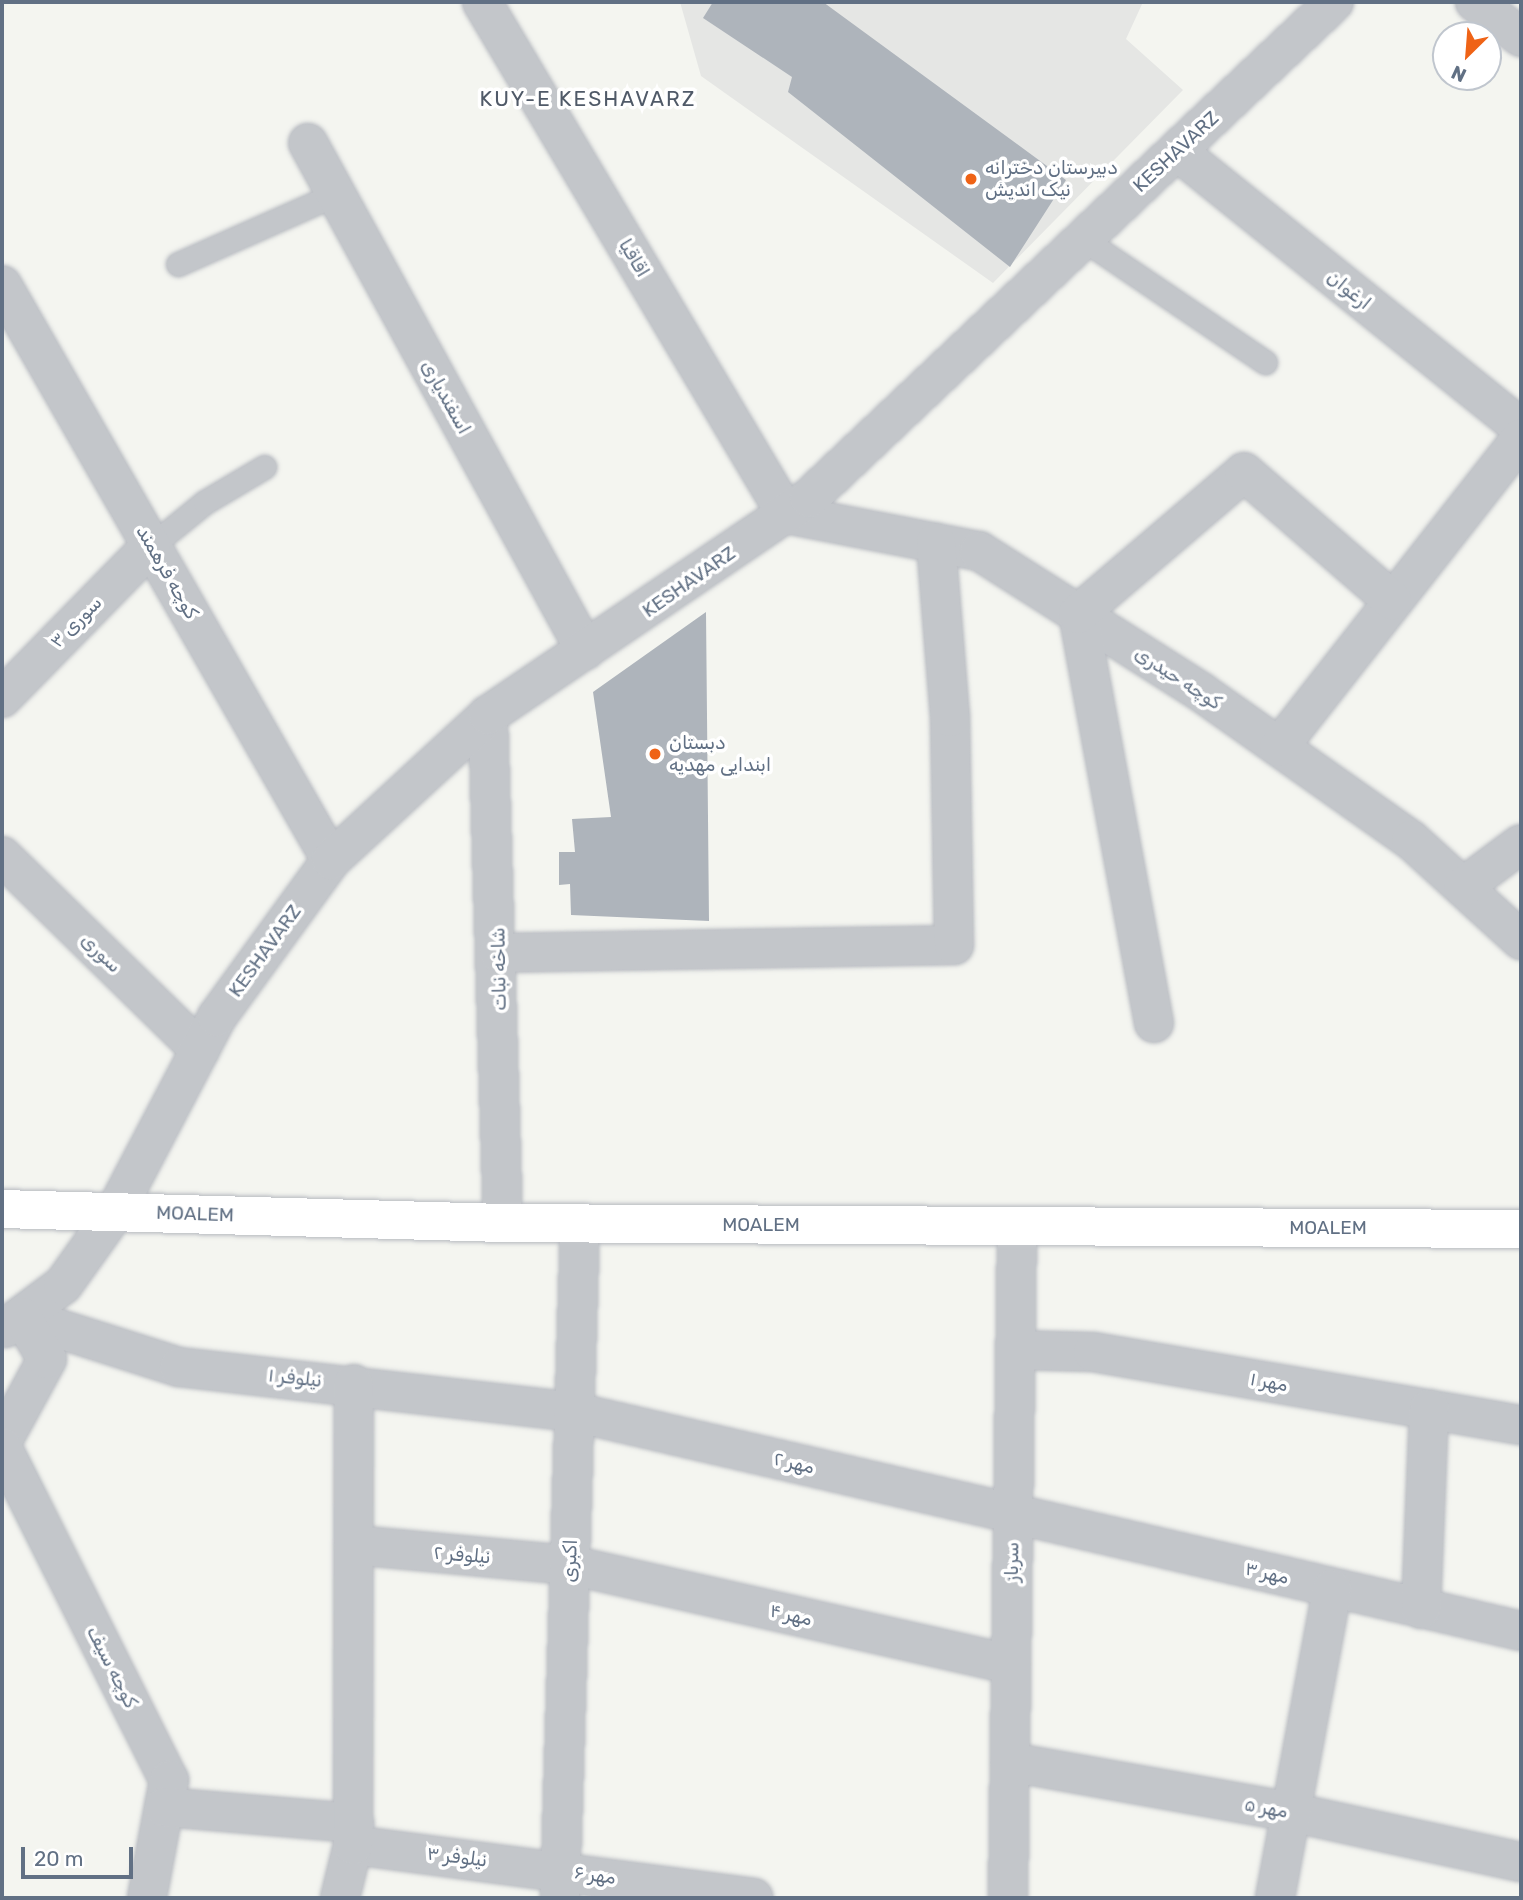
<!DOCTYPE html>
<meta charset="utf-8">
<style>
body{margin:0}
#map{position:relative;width:1523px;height:1900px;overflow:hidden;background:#f4f5f0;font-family:Rubik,Cairo,sans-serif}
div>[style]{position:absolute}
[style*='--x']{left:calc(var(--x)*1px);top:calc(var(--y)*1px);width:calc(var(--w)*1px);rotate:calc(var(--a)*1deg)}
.built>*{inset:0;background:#e5e6e4}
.building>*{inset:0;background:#aeb4bb}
.roads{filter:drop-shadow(0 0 2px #b8bbc1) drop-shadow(0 0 2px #b8bbc1)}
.service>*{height:23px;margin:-11.5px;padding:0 11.5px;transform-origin:11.5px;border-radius:11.5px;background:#c3c6ca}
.minor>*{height:38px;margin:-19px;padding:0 19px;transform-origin:19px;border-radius:19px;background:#c3c6ca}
.tertiary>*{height:38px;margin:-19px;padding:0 19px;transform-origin:19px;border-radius:19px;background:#c3c6ca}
.secondary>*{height:38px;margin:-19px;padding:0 19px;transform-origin:19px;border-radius:19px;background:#fff}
.dots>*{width:19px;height:19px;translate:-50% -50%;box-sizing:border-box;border:4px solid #fff;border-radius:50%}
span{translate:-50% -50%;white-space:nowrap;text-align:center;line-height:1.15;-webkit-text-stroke:7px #fff;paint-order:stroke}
.street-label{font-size:19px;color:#617084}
.poi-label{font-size:19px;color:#617084}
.left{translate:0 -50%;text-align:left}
.neighbourhood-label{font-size:21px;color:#505a68;letter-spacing:2px}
.frame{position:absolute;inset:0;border:4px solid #617084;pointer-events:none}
.north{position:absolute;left:1432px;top:21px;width:70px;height:70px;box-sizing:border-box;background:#fff;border:2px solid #c0c6ce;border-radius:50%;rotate:205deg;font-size:19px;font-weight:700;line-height:28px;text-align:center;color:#617084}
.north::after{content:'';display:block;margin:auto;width:24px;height:32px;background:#ef6316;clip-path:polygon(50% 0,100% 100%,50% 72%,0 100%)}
.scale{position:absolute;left:21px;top:1847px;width:112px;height:32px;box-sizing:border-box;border:4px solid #617084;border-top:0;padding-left:9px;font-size:21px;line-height:24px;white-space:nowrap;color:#617084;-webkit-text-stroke:5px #fff;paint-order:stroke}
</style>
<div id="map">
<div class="built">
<i style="clip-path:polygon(680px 2px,1143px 2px,1126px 39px,1183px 90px,993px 283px,701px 76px)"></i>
</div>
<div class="building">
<i style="clip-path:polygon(713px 2px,823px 2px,1066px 180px,1010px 267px,788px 92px,792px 77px,703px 18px)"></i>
<i style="clip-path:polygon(706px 612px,709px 921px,571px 915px,570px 884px,559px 885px,559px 852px,575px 852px,572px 819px,611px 817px,593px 692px)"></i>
</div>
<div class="roads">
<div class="service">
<i style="--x:1083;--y:239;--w:220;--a:34.1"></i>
<i style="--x:178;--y:264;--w:173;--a:-23.9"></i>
<i style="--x:151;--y:546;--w:70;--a:-39.2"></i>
<i style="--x:205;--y:502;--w:69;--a:-30.7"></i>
</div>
<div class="minor">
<i style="--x:482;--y:2;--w:595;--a:59.3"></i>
<i style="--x:786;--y:514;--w:197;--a:10.9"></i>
<i style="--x:979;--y:551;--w:263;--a:32.4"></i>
<i style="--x:1201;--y:692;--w:257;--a:35.2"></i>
<i style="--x:1411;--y:840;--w:149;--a:42.3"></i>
<i style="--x:1475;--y:2;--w:58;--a:37.3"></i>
<i style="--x:308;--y:143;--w:578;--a:61.35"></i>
<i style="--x:1177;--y:151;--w:442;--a:38.8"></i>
<i style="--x:2;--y:285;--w:662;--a:60.22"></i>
<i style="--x:2;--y:698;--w:213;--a:-45.6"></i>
<i style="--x:488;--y:715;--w:508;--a:88.31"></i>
<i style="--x:1279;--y:747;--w:392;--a:-51.9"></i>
<i style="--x:2;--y:856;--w:277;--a:44.4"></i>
<i style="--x:1463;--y:887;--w:72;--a:-36.6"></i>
<i style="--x:499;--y:953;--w:455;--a:-1"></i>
<i style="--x:954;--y:945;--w:228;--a:-91"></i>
<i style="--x:950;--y:717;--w:175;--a:-94.6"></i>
<i style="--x:1154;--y:1023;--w:416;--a:-100.5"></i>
<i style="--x:1078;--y:614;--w:218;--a:-40.5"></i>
<i style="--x:1244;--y:472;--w:196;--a:40.9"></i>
<i style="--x:22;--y:1317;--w:165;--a:17.7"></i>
<i style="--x:179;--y:1367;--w:398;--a:6.5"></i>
<i style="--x:574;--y:1412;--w:972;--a:13.02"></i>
<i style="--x:5;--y:1328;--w:72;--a:-36.6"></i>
<i style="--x:63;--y:1285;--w:90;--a:-54.5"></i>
<i style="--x:1015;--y:1350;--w:78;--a:1.5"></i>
<i style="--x:1093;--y:1352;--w:434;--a:9.7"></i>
<i style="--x:2;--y:1442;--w:94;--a:-61.5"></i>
<i style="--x:47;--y:1359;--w:49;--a:-120.8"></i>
<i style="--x:2;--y:1447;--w:373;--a:63.4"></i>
<i style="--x:169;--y:1780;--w:120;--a:100.6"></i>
<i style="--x:354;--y:1545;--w:217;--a:5.3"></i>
<i style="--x:570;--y:1565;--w:452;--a:12.7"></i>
<i style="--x:1421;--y:1609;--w:200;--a:-87.7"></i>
<i style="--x:1010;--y:1762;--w:285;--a:10.1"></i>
<i style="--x:1291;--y:1812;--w:235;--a:12.3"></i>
<i style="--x:164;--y:1807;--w:191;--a:4.8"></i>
<i style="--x:353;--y:1845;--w:404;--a:7.5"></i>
<i style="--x:340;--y:1898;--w:55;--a:-76.2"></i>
<i style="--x:353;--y:1845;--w:461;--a:-89.9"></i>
<i style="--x:560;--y:1898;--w:674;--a:-88.3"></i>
<i style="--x:1008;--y:1898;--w:672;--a:-89.23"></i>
<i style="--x:1275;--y:1898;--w:314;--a:-79.5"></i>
</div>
<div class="tertiary">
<i style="--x:115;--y:1212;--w:220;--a:-62.4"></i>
<i style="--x:217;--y:1017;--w:194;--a:-54"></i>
<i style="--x:331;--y:860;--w:214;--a:-42.7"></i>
<i style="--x:488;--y:715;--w:387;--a:-34.1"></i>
<i style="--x:809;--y:498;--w:722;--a:-43.37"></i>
</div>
<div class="secondary">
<i style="--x:2;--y:1209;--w:501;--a:1.6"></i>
<i style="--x:503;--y:1223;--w:1018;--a:0.34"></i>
</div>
</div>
<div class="dots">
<i style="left:971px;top:179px;background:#ef6316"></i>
<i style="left:655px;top:754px;background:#ef6316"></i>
</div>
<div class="street-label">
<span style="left:1176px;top:152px;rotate:-43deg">KESHAVARZ</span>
<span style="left:634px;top:258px;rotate:59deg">اقاقیا</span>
<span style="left:1349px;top:290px;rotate:39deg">ارغوان</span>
<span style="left:446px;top:397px;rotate:61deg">اسفندیاری</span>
<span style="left:167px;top:572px;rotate:60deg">کوچه فرهمند</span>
<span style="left:689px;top:582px;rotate:-35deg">KESHAVARZ</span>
<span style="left:76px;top:622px;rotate:-45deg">سوری ۳</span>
<span style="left:1178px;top:678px;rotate:33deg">کوچه حیدری</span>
<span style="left:265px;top:951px;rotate:-54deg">KESHAVARZ</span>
<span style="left:101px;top:953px;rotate:44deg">سوری</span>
<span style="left:499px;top:969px;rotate:-91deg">شاخه نبات</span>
<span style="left:195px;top:1214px;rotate:2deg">MOALEM</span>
<span style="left:761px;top:1225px">MOALEM</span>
<span style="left:1328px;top:1228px">MOALEM</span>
<span style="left:295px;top:1378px;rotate:6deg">نیلوفر ۱</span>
<span style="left:1269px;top:1382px;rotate:10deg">مهر ۱</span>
<span style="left:794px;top:1463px;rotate:13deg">مهر ۲</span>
<span style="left:462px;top:1555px;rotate:5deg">نیلوفر ۲</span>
<span style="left:570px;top:1561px;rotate:-88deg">اکبری</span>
<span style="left:1012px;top:1562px;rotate:-89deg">سرباز</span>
<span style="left:1267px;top:1573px;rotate:13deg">مهر ۳</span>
<span style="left:791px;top:1615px;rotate:13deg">مهر ۴</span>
<span style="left:112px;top:1667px;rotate:63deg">کوچه سیف</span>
<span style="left:1266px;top:1808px;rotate:10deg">مهر ۵</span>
<span style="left:457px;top:1857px;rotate:7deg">نیلوفر ۳</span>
<span style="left:595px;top:1875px;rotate:8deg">مهر ۶</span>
</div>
<div class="poi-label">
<span class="left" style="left:985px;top:179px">دبیرستان دخترانه<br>نیک اندیش</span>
<span class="left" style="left:669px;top:754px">دبستان<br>ابندایی مهدیه</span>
</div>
<div class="neighbourhood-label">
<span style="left:588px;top:99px">KUY-E KESHAVARZ</span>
</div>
<div class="frame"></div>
<div class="north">N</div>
<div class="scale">20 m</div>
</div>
